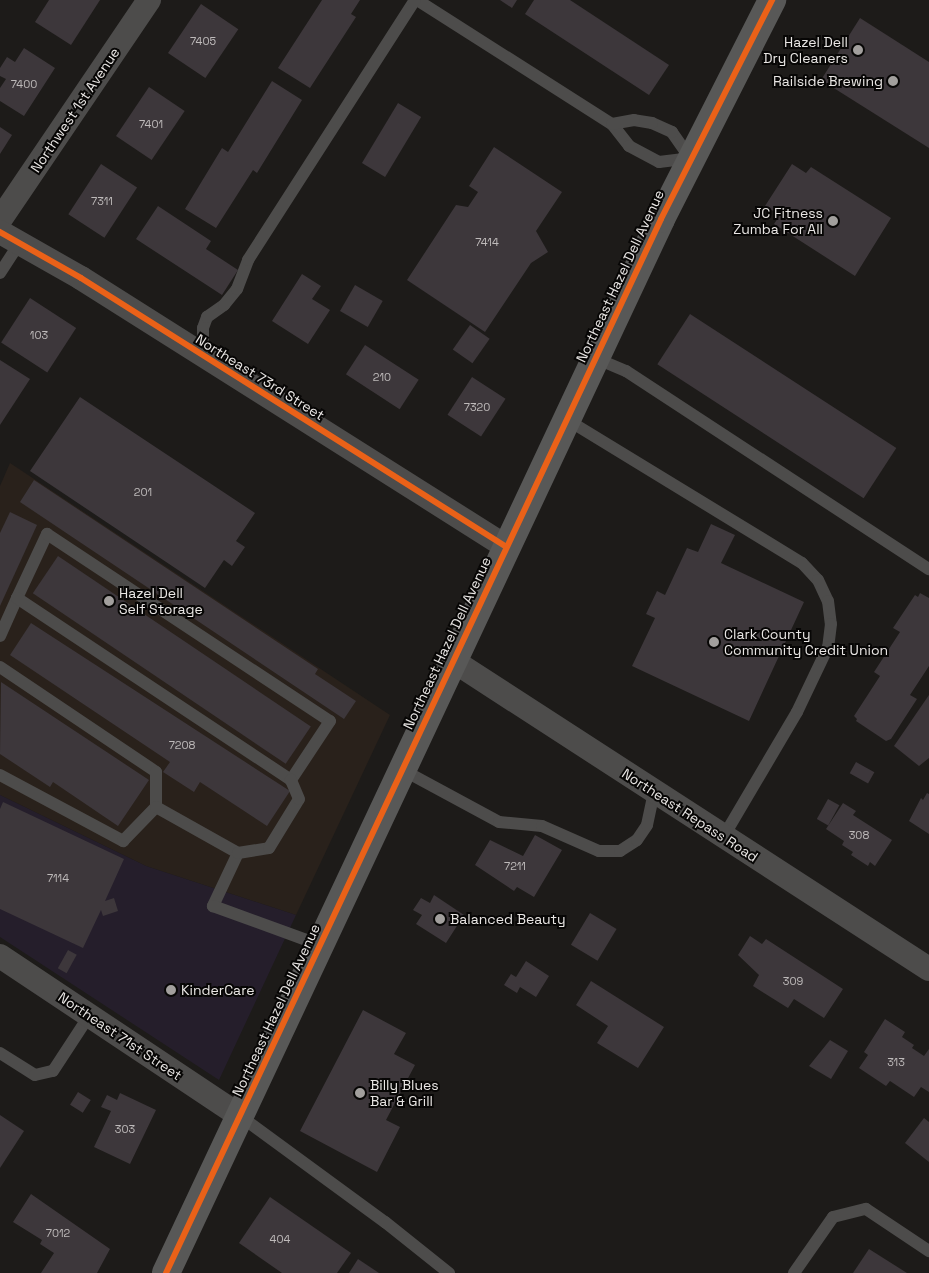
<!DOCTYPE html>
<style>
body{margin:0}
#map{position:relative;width:929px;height:1273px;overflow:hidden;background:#1d1b19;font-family:"Space Grotesk",sans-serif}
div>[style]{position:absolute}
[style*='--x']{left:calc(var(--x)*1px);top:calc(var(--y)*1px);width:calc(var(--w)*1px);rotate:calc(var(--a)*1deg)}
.built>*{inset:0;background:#29211b}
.education>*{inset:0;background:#251e2b}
.building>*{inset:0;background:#3d373b;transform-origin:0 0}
.lane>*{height:12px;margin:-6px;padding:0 6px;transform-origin:6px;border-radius:6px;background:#4d4c4b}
.street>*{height:24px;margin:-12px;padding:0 12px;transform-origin:12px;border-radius:12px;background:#4d4c4b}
.secondary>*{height:28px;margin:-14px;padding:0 14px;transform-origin:14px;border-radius:14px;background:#585857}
.cycleway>*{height:6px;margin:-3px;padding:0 3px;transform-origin:3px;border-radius:3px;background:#ea6118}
.dots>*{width:14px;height:14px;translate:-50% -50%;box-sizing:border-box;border:2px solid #070605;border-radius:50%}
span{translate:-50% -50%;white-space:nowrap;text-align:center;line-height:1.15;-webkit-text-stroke:4px #070605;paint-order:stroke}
.number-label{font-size:11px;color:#bebaba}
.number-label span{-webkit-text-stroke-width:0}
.poi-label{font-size:14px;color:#e9e6e4}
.right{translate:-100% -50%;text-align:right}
.left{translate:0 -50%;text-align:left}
.street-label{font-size:14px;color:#e9e6e4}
</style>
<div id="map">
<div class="built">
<i style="clip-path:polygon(10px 463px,390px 715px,296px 915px,146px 866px,0 795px,0 486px)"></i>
</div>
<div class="education">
<i style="clip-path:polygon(0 795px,146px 866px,296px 915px,219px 1080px,0 937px)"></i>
</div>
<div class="building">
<i style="clip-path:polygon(49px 0,100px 0,71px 45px,35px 22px)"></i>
<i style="clip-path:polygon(322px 0,360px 0,351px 14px,356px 17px,310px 88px,278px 68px)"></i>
<i style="clip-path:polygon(500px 0,517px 0,512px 8px)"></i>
<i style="clip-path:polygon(534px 0,570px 0,669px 65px,649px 95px,525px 14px)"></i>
<i style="left:201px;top:4px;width:45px;height:59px;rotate:34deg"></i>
<i style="clip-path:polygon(860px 18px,929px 62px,929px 148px,821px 80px)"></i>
<i style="clip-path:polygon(24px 48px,55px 68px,24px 116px,0 101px,0 88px,6px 79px,0 76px,0 68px,7px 57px,15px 62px)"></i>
<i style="clip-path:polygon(272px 81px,302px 100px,257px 173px,253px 170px,216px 228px,185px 209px,222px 148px,228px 152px)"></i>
<i style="left:149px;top:87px;width:43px;height:59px;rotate:34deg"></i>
<i style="left:398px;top:103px;width:27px;height:70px;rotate:31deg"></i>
<i style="clip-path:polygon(0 127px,12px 135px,0 154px)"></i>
<i style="clip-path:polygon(494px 147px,562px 192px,536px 231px,548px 252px,531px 263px,485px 332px,407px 280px,456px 205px,468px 207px,478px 192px,469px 186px)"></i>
<i style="left:101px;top:164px;width:43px;height:60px;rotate:33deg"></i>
<i style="clip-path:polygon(792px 164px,806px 173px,811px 167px,891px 218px,855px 276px,774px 224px,780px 215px,765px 206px)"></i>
<i style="clip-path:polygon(158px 206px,211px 241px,206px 249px,238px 270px,222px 295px,136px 239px)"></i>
<i style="clip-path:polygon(302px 274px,321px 286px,312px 299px,330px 310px,308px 344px,272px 321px)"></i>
<i style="left:355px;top:285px;width:32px;height:30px;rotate:30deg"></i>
<i style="left:30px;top:298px;width:55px;height:53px;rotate:33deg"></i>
<i style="left:690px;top:314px;width:246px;height:60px;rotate:33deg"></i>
<i style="left:470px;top:325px;width:24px;height:30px;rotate:35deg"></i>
<i style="left:365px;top:345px;width:64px;height:35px;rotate:33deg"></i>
<i style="clip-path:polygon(0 360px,30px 379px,0 425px)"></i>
<i style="left:472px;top:377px;width:40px;height:45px;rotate:33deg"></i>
<i style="clip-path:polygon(80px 397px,255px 513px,236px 541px,245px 547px,232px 566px,224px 560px,205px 588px,30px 471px)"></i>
<i style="clip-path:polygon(34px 480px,318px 669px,315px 674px,356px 701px,344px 719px,20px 502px)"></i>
<i style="clip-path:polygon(10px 512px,37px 525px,0 606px,0 533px)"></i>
<i style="clip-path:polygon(711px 524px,735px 535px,721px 563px,804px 602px,749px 721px,632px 666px,655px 618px,646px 614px,657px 591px,665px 595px,687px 548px,698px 552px)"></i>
<i style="left:58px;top:556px;width:305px;height:45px;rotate:34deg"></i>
<i style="clip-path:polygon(920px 593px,929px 598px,929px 666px,910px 695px,917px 699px,891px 739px,886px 741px,856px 721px,857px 719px,854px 716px,880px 676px,874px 672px,900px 632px,893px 628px,915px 595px,918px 597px)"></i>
<i style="clip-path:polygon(31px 623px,290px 791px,267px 826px,200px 782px,194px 792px,163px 772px,170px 762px,10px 655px)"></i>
<i style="clip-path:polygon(1px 682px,149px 780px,118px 826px,53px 782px,50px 787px,0 754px)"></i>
<i style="clip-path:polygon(929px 695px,929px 758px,919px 766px,894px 746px)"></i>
<i style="left:856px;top:762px;width:21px;height:13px;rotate:29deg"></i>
<i style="clip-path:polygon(927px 793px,929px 794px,929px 834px,909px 821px,921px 798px,923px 800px)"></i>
<i style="left:828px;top:799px;width:13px;height:23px;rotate:29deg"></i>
<i style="clip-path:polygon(3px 802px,124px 859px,105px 901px,114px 898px,118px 911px,103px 916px,101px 910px,83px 948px,0 909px,0 809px)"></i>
<i style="clip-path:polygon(843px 803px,856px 811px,853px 815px,892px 840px,875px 866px,870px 862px,868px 866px,851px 855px,853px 852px,842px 845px,844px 841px,826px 829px)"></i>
<i style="clip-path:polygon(535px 835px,562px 850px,534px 897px,517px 887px,514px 891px,475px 865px,490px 840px,523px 856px)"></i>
<i style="clip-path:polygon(434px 895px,464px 915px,446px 943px,416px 924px,422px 915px,413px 910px,421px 898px,430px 903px)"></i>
<i style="left:590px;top:913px;width:31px;height:37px;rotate:31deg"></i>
<i style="clip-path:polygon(750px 936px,762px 944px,766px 939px,843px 989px,824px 1018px,794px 999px,788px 1008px,753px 986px,759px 975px,738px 955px)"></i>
<i style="left:68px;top:950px;width:10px;height:21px;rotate:29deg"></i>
<i style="clip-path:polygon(526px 961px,549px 976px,536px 997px,520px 987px,517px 993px,504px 985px,511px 974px,516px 977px)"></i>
<i style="clip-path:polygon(591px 981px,664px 1027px,638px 1068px,597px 1043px,608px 1026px,576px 1005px)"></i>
<i style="clip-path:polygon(363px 1010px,406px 1033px,394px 1054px,415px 1065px,386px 1120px,400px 1127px,377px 1172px,300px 1131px)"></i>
<i style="clip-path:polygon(885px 1019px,905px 1032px,902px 1037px,914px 1045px,912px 1048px,924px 1056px,929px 1049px,929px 1092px,921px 1087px,914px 1097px,890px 1081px,886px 1086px,859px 1068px,868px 1055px,864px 1052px)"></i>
<i style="clip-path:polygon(830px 1040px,848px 1051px,831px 1079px,809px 1066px)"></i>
<i style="left:78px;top:1092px;width:15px;height:15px;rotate:32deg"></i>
<i style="clip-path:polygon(120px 1093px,156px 1110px,130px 1164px,94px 1147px,111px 1111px,101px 1107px,107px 1095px,117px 1100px)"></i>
<i style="clip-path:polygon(0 1115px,24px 1131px,0 1168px)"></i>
<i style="clip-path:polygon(924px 1118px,929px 1122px,929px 1162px,905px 1143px)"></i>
<i style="clip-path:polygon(31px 1194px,110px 1249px,97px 1273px,41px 1273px,54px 1253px,40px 1244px,42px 1240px,13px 1222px)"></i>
<i style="clip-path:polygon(270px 1197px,351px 1253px,337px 1273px,282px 1273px,239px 1243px)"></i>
<i style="clip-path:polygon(869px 1249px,907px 1273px,853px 1273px)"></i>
<i style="clip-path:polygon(358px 1259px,379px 1273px,349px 1273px)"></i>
</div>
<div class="lane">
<i style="--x:417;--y:0;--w:231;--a:32.5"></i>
<i style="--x:612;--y:124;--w:28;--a:52"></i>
<i style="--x:629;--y:146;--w:34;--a:28"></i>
<i style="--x:659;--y:162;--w:31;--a:-7"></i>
<i style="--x:690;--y:158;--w:32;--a:-125"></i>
<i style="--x:672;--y:132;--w:22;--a:-156"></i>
<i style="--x:652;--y:123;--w:18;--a:-171"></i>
<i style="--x:634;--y:120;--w:22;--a:170"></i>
<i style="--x:0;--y:273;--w:35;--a:-57"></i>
<i style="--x:203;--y:355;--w:27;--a:-90"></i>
<i style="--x:203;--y:328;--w:12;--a:-70"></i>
<i style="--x:207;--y:317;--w:21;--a:-35"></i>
<i style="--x:224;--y:305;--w:21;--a:-51"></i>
<i style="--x:237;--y:289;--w:31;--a:-69"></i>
<i style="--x:248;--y:260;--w:309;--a:-57.3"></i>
<i style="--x:595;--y:358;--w:34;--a:23"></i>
<i style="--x:626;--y:371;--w:362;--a:33.2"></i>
<i style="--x:566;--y:419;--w:276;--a:31.4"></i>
<i style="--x:802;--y:563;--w:23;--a:47"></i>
<i style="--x:818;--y:580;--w:23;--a:65"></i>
<i style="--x:828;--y:601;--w:23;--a:83"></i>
<i style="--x:831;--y:624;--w:23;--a:97"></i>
<i style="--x:828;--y:647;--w:72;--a:115.5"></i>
<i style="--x:797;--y:712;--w:144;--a:120.5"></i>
<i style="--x:0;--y:636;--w:42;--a:-65.9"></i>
<i style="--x:17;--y:598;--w:71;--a:-64.9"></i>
<i style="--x:47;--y:534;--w:339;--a:33.5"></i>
<i style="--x:330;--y:721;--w:71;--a:123.5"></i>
<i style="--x:291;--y:780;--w:329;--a:-146.4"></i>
<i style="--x:0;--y:667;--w:188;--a:33.9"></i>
<i style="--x:156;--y:772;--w:35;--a:90"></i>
<i style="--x:401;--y:769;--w:111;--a:28.4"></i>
<i style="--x:499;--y:822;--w:43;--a:5.3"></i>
<i style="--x:542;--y:826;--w:62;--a:23.7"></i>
<i style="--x:599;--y:851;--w:21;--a:0"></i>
<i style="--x:620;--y:851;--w:20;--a:-33"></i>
<i style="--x:637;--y:840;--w:18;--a:-56"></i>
<i style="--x:647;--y:825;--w:35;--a:-78"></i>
<i style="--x:0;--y:775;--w:140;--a:28.2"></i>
<i style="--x:123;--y:841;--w:47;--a:-45.9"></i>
<i style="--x:156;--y:807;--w:94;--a:29.3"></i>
<i style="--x:238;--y:853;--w:59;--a:115.3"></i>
<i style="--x:213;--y:906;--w:114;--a:20"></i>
<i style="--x:238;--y:853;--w:31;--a:-9"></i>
<i style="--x:269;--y:848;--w:57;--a:-58.5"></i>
<i style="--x:299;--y:799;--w:21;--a:-113"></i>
<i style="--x:0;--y:1053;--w:41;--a:32.2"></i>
<i style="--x:35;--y:1075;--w:18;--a:-13"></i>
<i style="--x:53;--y:1071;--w:66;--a:-56.8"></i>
<i style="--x:240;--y:1116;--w:180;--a:36.2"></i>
<i style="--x:385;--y:1222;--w:82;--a:38.6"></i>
<i style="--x:794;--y:1273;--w:68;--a:-55.1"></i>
<i style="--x:833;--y:1217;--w:34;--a:-14"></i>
<i style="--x:866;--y:1209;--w:76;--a:33.7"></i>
</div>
<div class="street">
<i style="--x:0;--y:220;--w:266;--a:-55.9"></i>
<i style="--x:0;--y:232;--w:93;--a:29.6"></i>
<i style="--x:81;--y:278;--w:502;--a:32.3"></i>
<i style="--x:452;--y:660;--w:568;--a:32.94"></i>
<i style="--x:0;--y:956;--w:288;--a:33.7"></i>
</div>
<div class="secondary">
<i style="--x:166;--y:1273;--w:1164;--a:-64.84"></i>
<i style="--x:661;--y:219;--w:246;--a:-63.1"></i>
</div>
<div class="cycleway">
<i style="--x:0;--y:232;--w:93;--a:29.6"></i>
<i style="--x:81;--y:278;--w:502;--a:32.3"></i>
<i style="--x:166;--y:1273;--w:1164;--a:-64.84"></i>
<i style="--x:661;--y:219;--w:246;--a:-63.1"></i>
</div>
<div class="dots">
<i style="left:858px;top:50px;background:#a29f9d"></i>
<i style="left:893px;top:81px;background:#a29f9d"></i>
<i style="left:833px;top:221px;background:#a29f9d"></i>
<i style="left:109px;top:601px;background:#a29f9d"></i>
<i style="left:714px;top:642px;background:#a29f9d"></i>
<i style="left:440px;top:919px;background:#a29f9d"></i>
<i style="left:171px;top:990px;background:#a29f9d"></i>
<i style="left:360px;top:1093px;background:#a29f9d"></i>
</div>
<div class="number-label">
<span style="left:203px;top:41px">7405</span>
<span style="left:24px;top:84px">7400</span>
<span style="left:151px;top:124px">7401</span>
<span style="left:102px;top:201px">7311</span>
<span style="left:487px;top:242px">7414</span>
<span style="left:39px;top:335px">103</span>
<span style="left:382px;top:377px">210</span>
<span style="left:477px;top:407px">7320</span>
<span style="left:143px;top:492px">201</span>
<span style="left:182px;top:745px">7208</span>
<span style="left:859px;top:835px">308</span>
<span style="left:515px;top:866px">7211</span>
<span style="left:58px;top:878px">7114</span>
<span style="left:793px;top:981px">309</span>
<span style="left:896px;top:1062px">313</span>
<span style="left:125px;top:1129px">303</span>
<span style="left:58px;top:1233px">7012</span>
<span style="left:280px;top:1239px">404</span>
</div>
<div class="poi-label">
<span class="right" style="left:848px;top:50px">Hazel Dell<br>Dry Cleaners</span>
<span class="right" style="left:883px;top:81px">Railside Brewing</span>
<span class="right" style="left:823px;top:221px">JC Fitness<br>Zumba For All</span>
<span class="left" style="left:119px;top:601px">Hazel Dell<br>Self Storage</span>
<span class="left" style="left:724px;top:642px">Clark County<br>Community Credit Union</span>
<span class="left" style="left:450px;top:919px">Balanced Beauty</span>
<span class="left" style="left:181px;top:990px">KinderCare</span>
<span class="left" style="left:370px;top:1093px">Billy Blues<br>Bar &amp; Grill</span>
</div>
<div class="street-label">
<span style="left:75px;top:110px;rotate:-56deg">Northwest 1st Avenue</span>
<span style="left:620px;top:276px;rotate:-65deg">Northeast Hazel Dell Avenue</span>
<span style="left:260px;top:377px;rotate:32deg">Northeast 73rd Street</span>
<span style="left:447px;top:643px;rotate:-65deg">Northeast Hazel Dell Avenue</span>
<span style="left:690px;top:815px;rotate:33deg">Northeast Repass Road</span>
<span style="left:276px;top:1010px;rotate:-65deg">Northeast Hazel Dell Avenue</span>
<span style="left:120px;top:1036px;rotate:34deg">Northeast 71st Street</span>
</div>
</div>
